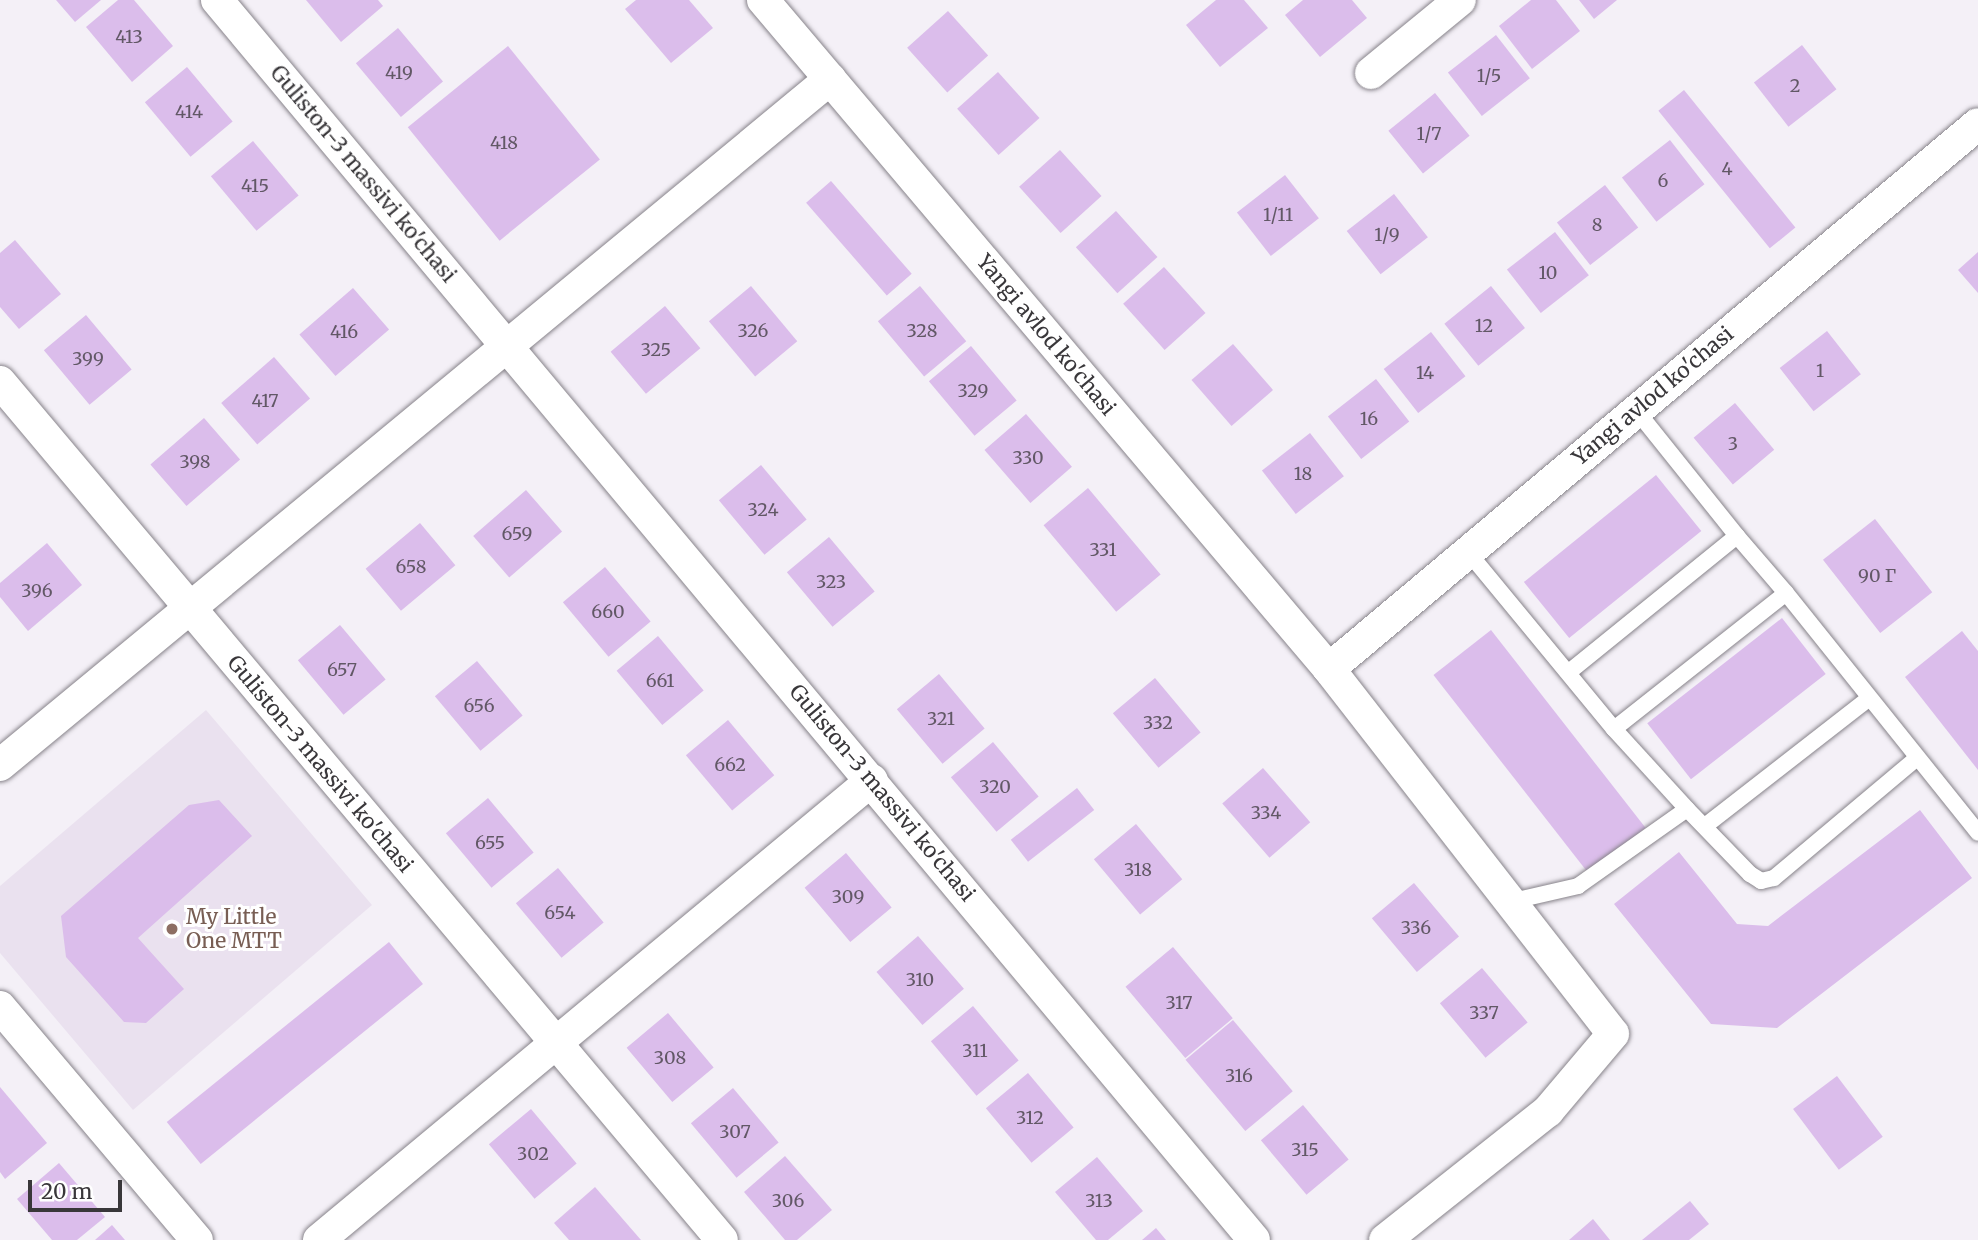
<!DOCTYPE html>
<meta charset="utf-8">
<style>
body{margin:0}
#map{position:relative;width:1978px;height:1240px;overflow:hidden;background:#f4f0f7;font-family:Merriweather,serif}
div>[style]{position:absolute}
[style*='--x']{left:calc(var(--x)*1px);top:calc(var(--y)*1px);width:calc(var(--w)*1px);rotate:calc(var(--a)*1deg)}
.built>*{inset:0;background:#eae1ef}
.building>*{inset:0;background:#dbbdeb;transform-origin:0 0}
.roads{filter:drop-shadow(0 0 2px #87838a) drop-shadow(0 0 2px #87838a)}
.service>*{height:16px;margin:-8px;padding:0 8px;transform-origin:8px;border-radius:8px;background:#fff}
.minor>*{height:32px;margin:-16px;padding:0 16px;transform-origin:16px;border-radius:16px;background:#fff}
.dots>*{width:19px;height:19px;translate:-50% -50%;box-sizing:border-box;border:4px solid #fff;border-radius:50%}
span{translate:-50% -50%;white-space:nowrap;text-align:center;line-height:1.15;-webkit-text-stroke:6px #fff;paint-order:stroke}
.number-label{font-size:18px;color:#625866}
.number-label span{-webkit-text-stroke-width:0}
.street-label{font-size:21px;color:#39373a}
.education-label{font-size:21px;color:#785e54}
.left{translate:0 -50%;text-align:left}
.scale{position:absolute;left:28px;top:1180px;width:94px;height:32px;box-sizing:border-box;border:4px solid #39373a;border-top:0;padding-left:9px;font-size:21px;line-height:24px;white-space:nowrap;color:#39373a;-webkit-text-stroke:5px #fff;paint-order:stroke}
</style>
<div id="map">
<div class="built">
<i style="clip-path:polygon(206px 710px,372px 905px,133px 1110px,0 953px,0 886px)"></i>
</div>
<div class="building">
<i style="clip-path:polygon(56px 0,101px 0,75px 22px)"></i>
<i style="clip-path:polygon(118px 0,134px 0,173px 46px,132px 82px,86px 27px)"></i>
<i style="clip-path:polygon(306px 0,378px 0,383px 6px,341px 42px)"></i>
<i style="clip-path:polygon(636px 0,689px 0,713px 28px,671px 63px,625px 9px)"></i>
<i style="clip-path:polygon(1216px 0,1244px 0,1268px 28px,1220px 67px,1186px 25px)"></i>
<i style="clip-path:polygon(1303px 0,1352px 0,1367px 18px,1320px 57px,1285px 15px)"></i>
<i style="clip-path:polygon(1531px 0,1556px 0,1580px 31px,1532px 69px,1499px 26px)"></i>
<i style="clip-path:polygon(1579px 0,1617px 0,1594px 19px)"></i>
<i style="left:948px;top:11px;width:60px;height:55px;rotate:48deg"></i>
<i style="left:398px;top:28px;width:70px;height:55px;rotate:50deg"></i>
<i style="left:1496px;top:35px;width:55px;height:61px;rotate:52deg"></i>
<i style="left:1802px;top:45px;width:56px;height:61px;rotate:52deg"></i>
<i style="left:508px;top:46px;width:146px;height:129px;rotate:51deg"></i>
<i style="left:187px;top:67px;width:71px;height:55px;rotate:50deg"></i>
<i style="left:998px;top:72px;width:62px;height:55px;rotate:48deg"></i>
<i style="left:1684px;top:90px;width:177px;height:33px;rotate:51deg"></i>
<i style="left:1435px;top:93px;width:55px;height:60px;rotate:51deg"></i>
<i style="left:1670px;top:140px;width:56px;height:61px;rotate:52deg"></i>
<i style="left:253px;top:141px;width:71px;height:55px;rotate:50deg"></i>
<i style="left:1060px;top:150px;width:62px;height:55px;rotate:48deg"></i>
<i style="left:1285px;top:175px;width:55px;height:61px;rotate:52deg"></i>
<i style="left:831px;top:181px;width:123px;height:33px;rotate:49deg"></i>
<i style="left:1605px;top:185px;width:54px;height:61px;rotate:52deg"></i>
<i style="left:1394px;top:194px;width:55px;height:60px;rotate:52deg"></i>
<i style="left:1116px;top:211px;width:62px;height:54px;rotate:48deg"></i>
<i style="left:1555px;top:232px;width:55px;height:61px;rotate:52deg"></i>
<i style="clip-path:polygon(15px 240px,61px 294px,19px 329px,0 307px,0 253px)"></i>
<i style="clip-path:polygon(1978px 252px,1978px 293px,1958px 270px)"></i>
<i style="left:1164px;top:267px;width:62px;height:55px;rotate:48deg"></i>
<i style="left:751px;top:286px;width:72px;height:55px;rotate:50deg"></i>
<i style="left:920px;top:286px;width:72px;height:55px;rotate:50deg"></i>
<i style="left:1491px;top:286px;width:54px;height:60px;rotate:51deg"></i>
<i style="left:353px;top:288px;width:55px;height:71px;rotate:49deg"></i>
<i style="left:665px;top:306px;width:55px;height:71px;rotate:50deg"></i>
<i style="left:86px;top:315px;width:71px;height:55px;rotate:50deg"></i>
<i style="left:1827px;top:331px;width:55px;height:60px;rotate:52deg"></i>
<i style="left:1431px;top:332px;width:56px;height:60px;rotate:52deg"></i>
<i style="left:1233px;top:344px;width:61px;height:55px;rotate:49deg"></i>
<i style="left:971px;top:346px;width:71px;height:55px;rotate:50deg"></i>
<i style="left:274px;top:357px;width:55px;height:70px;rotate:49deg"></i>
<i style="left:1376px;top:379px;width:54px;height:61px;rotate:52deg"></i>
<i style="left:1735px;top:403px;width:61px;height:54px;rotate:50deg"></i>
<i style="left:1026px;top:414px;width:70px;height:55px;rotate:49deg"></i>
<i style="left:204px;top:418px;width:55px;height:71px;rotate:49deg"></i>
<i style="left:1310px;top:433px;width:55px;height:61px;rotate:52deg"></i>
<i style="left:761px;top:465px;width:71px;height:55px;rotate:50deg"></i>
<i style="left:1656px;top:475px;width:72px;height:170px;rotate:51deg"></i>
<i style="left:1088px;top:488px;width:113px;height:58px;rotate:50deg"></i>
<i style="left:526px;top:490px;width:55px;height:70px;rotate:49deg"></i>
<i style="left:1875px;top:519px;width:93px;height:66px;rotate:52deg"></i>
<i style="left:420px;top:523px;width:55px;height:71px;rotate:50deg"></i>
<i style="left:829px;top:537px;width:71px;height:55px;rotate:50deg"></i>
<i style="clip-path:polygon(47px 543px,82px 585px,28px 631px,0 597px,0 583px)"></i>
<i style="left:605px;top:567px;width:71px;height:55px;rotate:50deg"></i>
<i style="left:1782px;top:618px;width:71px;height:171px;rotate:52deg"></i>
<i style="left:340px;top:625px;width:71px;height:55px;rotate:50deg"></i>
<i style="left:1491px;top:630px;width:251px;height:73px;rotate:52deg"></i>
<i style="clip-path:polygon(1962px 631px,1978px 651px,1978px 770px,1905px 677px)"></i>
<i style="left:658px;top:636px;width:71px;height:54px;rotate:50deg"></i>
<i style="left:477px;top:661px;width:71px;height:55px;rotate:50deg"></i>
<i style="left:939px;top:674px;width:71px;height:55px;rotate:50deg"></i>
<i style="left:1155px;top:678px;width:71px;height:55px;rotate:50deg"></i>
<i style="left:728px;top:720px;width:72px;height:55px;rotate:50deg"></i>
<i style="left:993px;top:742px;width:71px;height:55px;rotate:50deg"></i>
<i style="left:1263px;top:768px;width:72px;height:54px;rotate:49deg"></i>
<i style="left:1077px;top:788px;width:28px;height:84px;rotate:52deg"></i>
<i style="left:488px;top:798px;width:71px;height:55px;rotate:50deg"></i>
<i style="clip-path:polygon(219px 800px,252px 836px,138px 938px,184px 989px,146px 1023px,124px 1022px,66px 957px,61px 916px,189px 805px)"></i>
<i style="clip-path:polygon(1920px 810px,1972px 878px,1777px 1028px,1711px 1024px,1614px 904px,1679px 852px,1737px 924px,1768px 926px)"></i>
<i style="left:1136px;top:824px;width:72px;height:55px;rotate:50deg"></i>
<i style="left:846px;top:853px;width:71px;height:54px;rotate:50deg"></i>
<i style="left:558px;top:868px;width:71px;height:55px;rotate:50deg"></i>
<i style="left:1414px;top:883px;width:70px;height:55px;rotate:50deg"></i>
<i style="left:918px;top:936px;width:70px;height:55px;rotate:49deg"></i>
<i style="left:389px;top:942px;width:54px;height:286px;rotate:51deg"></i>
<i style="left:1173px;top:947px;width:93px;height:62px;rotate:50deg"></i>
<i style="left:1482px;top:968px;width:71px;height:55px;rotate:50deg"></i>
<i style="left:973px;top:1006px;width:71px;height:55px;rotate:50deg"></i>
<i style="left:668px;top:1013px;width:71px;height:54px;rotate:50deg"></i>
<i style="left:1233px;top:1020px;width:93px;height:62px;rotate:50deg"></i>
<i style="left:1028px;top:1073px;width:71px;height:55px;rotate:50deg"></i>
<i style="left:1837px;top:1076px;width:76px;height:55px;rotate:53deg"></i>
<i style="clip-path:polygon(0 1087px,47px 1143px,5px 1179px,0 1172px)"></i>
<i style="left:733px;top:1088px;width:71px;height:55px;rotate:50deg"></i>
<i style="left:1303px;top:1105px;width:71px;height:55px;rotate:50deg"></i>
<i style="left:531px;top:1109px;width:71px;height:55px;rotate:50deg"></i>
<i style="clip-path:polygon(785px 1156px,832px 1210px,797px 1240px,785px 1240px,744px 1192px)"></i>
<i style="clip-path:polygon(1097px 1157px,1143px 1211px,1108px 1240px,1096px 1240px,1055px 1192px)"></i>
<i style="clip-path:polygon(59px 1163px,105px 1217px,77px 1240px,52px 1240px,17px 1199px)"></i>
<i style="clip-path:polygon(595px 1187px,641px 1240px,569px 1240px,554px 1223px)"></i>
<i style="clip-path:polygon(1690px 1201px,1709px 1224px,1689px 1240px,1642px 1240px)"></i>
<i style="clip-path:polygon(1593px 1219px,1610px 1240px,1569px 1240px)"></i>
<i style="clip-path:polygon(112px 1225px,125px 1240px,95px 1240px)"></i>
<i style="clip-path:polygon(1156px 1228px,1166px 1240px,1142px 1240px)"></i>
</div>
<div class="roads">
<div class="service">
<i style="--x:1468;--y:552;--w:229;--a:50.5"></i>
<i style="--x:1614;--y:729;--w:108;--a:47.6"></i>
<i style="--x:1786;--y:593;--w:307;--a:51.3"></i>
<i style="--x:1569;--y:672;--w:216;--a:-39"></i>
<i style="--x:1737;--y:536;--w:160;--a:-128.7"></i>
<i style="--x:1614;--y:729;--w:219;--a:-38.3"></i>
<i style="--x:1786;--y:593;--w:75;--a:-130.7"></i>
<i style="--x:1705;--y:826;--w:205;--a:-37.9"></i>
<i style="--x:1513;--y:901;--w:67;--a:-13"></i>
<i style="--x:1578;--y:886;--w:133;--a:-35.2"></i>
<i style="--x:1687;--y:809;--w:91;--a:45.9"></i>
<i style="--x:1750;--y:874;--w:13;--a:32"></i>
<i style="--x:1761;--y:881;--w:13;--a:-13"></i>
<i style="--x:1774;--y:878;--w:185;--a:-40"></i>
</div>
<div class="minor">
<i style="--x:217;--y:0;--w:1616;--a:50.09"></i>
<i style="--x:763;--y:0;--w:876;--a:49.77"></i>
<i style="--x:1329;--y:669;--w:462;--a:52.1"></i>
<i style="--x:1613;--y:1034;--w:101;--a:130.2"></i>
<i style="--x:1548;--y:1111;--w:208;--a:141.6"></i>
<i style="--x:1371;--y:73;--w:115;--a:-39.4"></i>
<i style="--x:0;--y:382;--w:1121;--a:49.92"></i>
<i style="--x:1329;--y:669;--w:847;--a:-40.02"></i>
<i style="--x:0;--y:765;--w:1077;--a:-39.57"></i>
<i style="--x:0;--y:1007;--w:305;--a:49.8"></i>
<i style="--x:319;--y:1240;--w:719;--a:-39.75"></i>
</div>
</div>
<div class="dots">
<i style="left:172px;top:929px;background:#8d6e63"></i>
</div>
<div class="number-label">
<span style="left:129px;top:37px">413</span>
<span style="left:399px;top:73px">419</span>
<span style="left:1489px;top:76px">1/5</span>
<span style="left:1795px;top:86px">2</span>
<span style="left:189px;top:112px">414</span>
<span style="left:1429px;top:134px">1/7</span>
<span style="left:504px;top:143px">418</span>
<span style="left:1727px;top:169px">4</span>
<span style="left:1663px;top:181px">6</span>
<span style="left:255px;top:186px">415</span>
<span style="left:1278px;top:215px">1/11</span>
<span style="left:1597px;top:225px">8</span>
<span style="left:1387px;top:235px">1/9</span>
<span style="left:1548px;top:273px">10</span>
<span style="left:1484px;top:326px">12</span>
<span style="left:753px;top:331px">326</span>
<span style="left:922px;top:331px">328</span>
<span style="left:344px;top:332px">416</span>
<span style="left:656px;top:350px">325</span>
<span style="left:88px;top:359px">399</span>
<span style="left:1820px;top:371px">1</span>
<span style="left:1425px;top:373px">14</span>
<span style="left:973px;top:391px">329</span>
<span style="left:265px;top:401px">417</span>
<span style="left:1369px;top:419px">16</span>
<span style="left:1733px;top:444px">3</span>
<span style="left:1028px;top:458px">330</span>
<span style="left:195px;top:462px">398</span>
<span style="left:1303px;top:474px">18</span>
<span style="left:763px;top:510px">324</span>
<span style="left:517px;top:534px">659</span>
<span style="left:1103px;top:550px">331</span>
<span style="left:411px;top:567px">658</span>
<span style="left:1877px;top:576px">90 Г</span>
<span style="left:831px;top:582px">323</span>
<span style="left:37px;top:591px">396</span>
<span style="left:608px;top:612px">660</span>
<span style="left:342px;top:670px">657</span>
<span style="left:660px;top:681px">661</span>
<span style="left:479px;top:706px">656</span>
<span style="left:941px;top:719px">321</span>
<span style="left:1158px;top:723px">332</span>
<span style="left:730px;top:765px">662</span>
<span style="left:995px;top:787px">320</span>
<span style="left:1266px;top:813px">334</span>
<span style="left:490px;top:843px">655</span>
<span style="left:1138px;top:870px">318</span>
<span style="left:848px;top:897px">309</span>
<span style="left:560px;top:913px">654</span>
<span style="left:1416px;top:928px">336</span>
<span style="left:920px;top:980px">310</span>
<span style="left:1179px;top:1003px">317</span>
<span style="left:1484px;top:1013px">337</span>
<span style="left:975px;top:1051px">311</span>
<span style="left:670px;top:1058px">308</span>
<span style="left:1239px;top:1076px">316</span>
<span style="left:1030px;top:1118px">312</span>
<span style="left:735px;top:1132px">307</span>
<span style="left:1305px;top:1150px">315</span>
<span style="left:533px;top:1154px">302</span>
<span style="left:788px;top:1201px">306</span>
<span style="left:1099px;top:1201px">313</span>
</div>
<div class="street-label">
<span style="left:363px;top:174px;rotate:50deg">Guliston-3 massivi ko'chasi</span>
<span style="left:1046px;top:335px;rotate:50deg">Yangi avlod ko'chasi</span>
<span style="left:1653px;top:396px;rotate:-40deg">Yangi avlod ko'chasi</span>
<span style="left:320px;top:764px;rotate:50deg">Guliston-3 massivi ko'chasi</span>
<span style="left:882px;top:793px;rotate:50deg">Guliston-3 massivi ko'chasi</span>
</div>
<div class="education-label">
<span class="left" style="left:186px;top:929px">My Little<br>One MTT</span>
</div>
<div class="scale">20 m</div>
</div>
